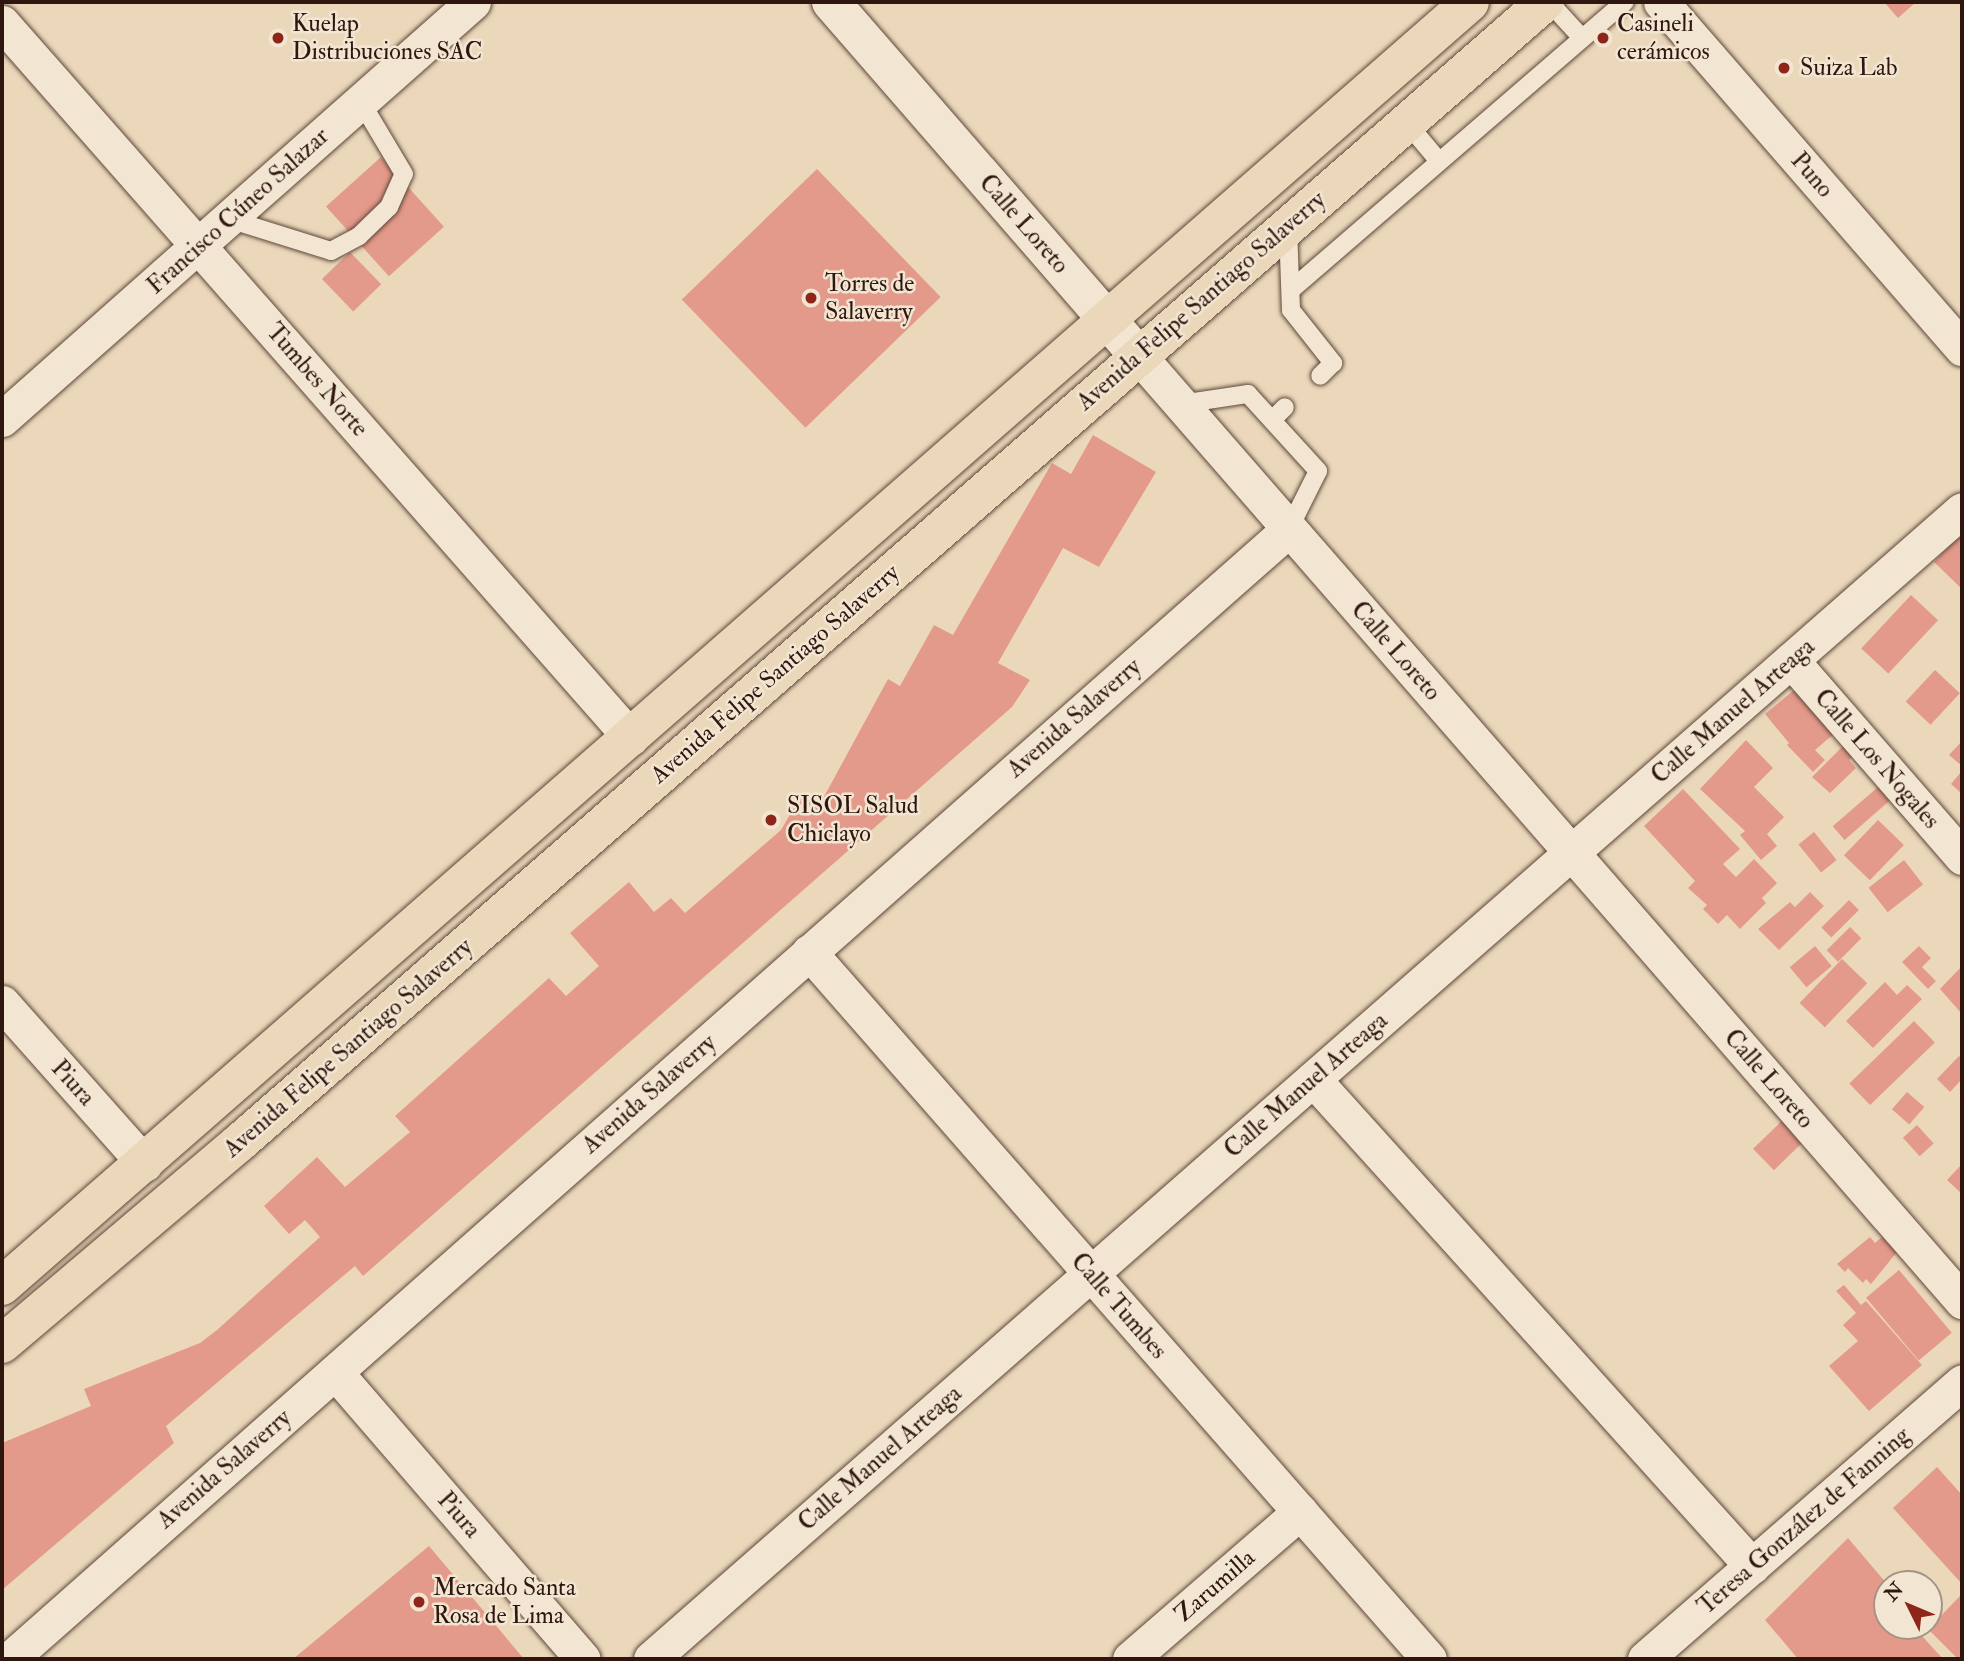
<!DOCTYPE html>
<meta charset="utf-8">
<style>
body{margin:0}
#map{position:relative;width:1964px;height:1661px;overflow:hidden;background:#ebd8bb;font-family:"IM FELL Double Pica",serif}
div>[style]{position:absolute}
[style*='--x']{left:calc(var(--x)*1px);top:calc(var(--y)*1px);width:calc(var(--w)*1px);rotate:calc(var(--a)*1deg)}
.building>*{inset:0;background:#e49a8a;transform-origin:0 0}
.roads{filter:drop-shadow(0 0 2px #5e473a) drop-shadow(0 0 2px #5e473a)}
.lane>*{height:18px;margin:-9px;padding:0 9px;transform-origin:9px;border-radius:9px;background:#f2e6d3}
.street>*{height:35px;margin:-17.5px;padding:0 17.5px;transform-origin:17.5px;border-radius:17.5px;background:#f2e6d3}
.secondary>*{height:38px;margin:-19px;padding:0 19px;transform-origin:19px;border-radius:19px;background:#f2e6d3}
.primary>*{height:38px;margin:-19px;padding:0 19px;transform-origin:19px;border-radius:19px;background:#ebd8bb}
.dots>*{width:19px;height:19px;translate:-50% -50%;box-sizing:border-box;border:4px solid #f2e6d3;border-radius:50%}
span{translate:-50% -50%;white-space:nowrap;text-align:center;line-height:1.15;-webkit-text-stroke:5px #f2e6d3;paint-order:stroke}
.poi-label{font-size:24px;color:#2f170f}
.left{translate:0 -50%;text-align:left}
.street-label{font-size:24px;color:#2f170f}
.frame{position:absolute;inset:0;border:4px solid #2f170f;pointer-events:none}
.north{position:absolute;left:1873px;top:1570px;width:70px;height:70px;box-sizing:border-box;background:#f2e6d3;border:2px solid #a49385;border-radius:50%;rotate:313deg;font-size:19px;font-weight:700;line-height:28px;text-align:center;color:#2f170f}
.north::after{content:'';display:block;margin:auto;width:24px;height:32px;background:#8f2418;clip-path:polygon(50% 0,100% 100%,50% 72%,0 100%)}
</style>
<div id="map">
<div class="building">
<i style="clip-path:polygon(1884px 2px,1916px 2px,1898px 18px)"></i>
<i style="left:381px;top:157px;width:94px;height:74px;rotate:48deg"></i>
<i style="left:817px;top:169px;width:178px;height:188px;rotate:46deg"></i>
<i style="left:350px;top:252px;width:45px;height:39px;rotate:46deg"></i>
<i style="clip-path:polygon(1093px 435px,1156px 472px,1099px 567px,1063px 548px,998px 663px,1030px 680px,1012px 707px,363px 1276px,355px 1266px,166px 1426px,174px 1443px,2px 1590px,2px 1443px,91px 1406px,84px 1389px,200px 1343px,217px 1330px,320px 1237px,305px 1220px,289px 1234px,264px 1206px,317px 1157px,345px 1187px,410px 1132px,395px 1116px,549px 978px,566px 996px,599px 966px,570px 933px,629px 882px,654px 912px,671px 898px,685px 913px,781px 830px,802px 794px,820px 804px,888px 679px,900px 686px,934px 625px,953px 635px,1052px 463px,1071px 474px)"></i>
<i style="clip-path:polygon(1962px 532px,1962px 589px,1934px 562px)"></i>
<i style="left:1911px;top:595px;width:37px;height:73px;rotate:43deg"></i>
<i style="left:1935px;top:670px;width:34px;height:43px;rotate:43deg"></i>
<i style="clip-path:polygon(1804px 682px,1842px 727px,1815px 750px,1825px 760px,1813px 772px,1787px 745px,1789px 743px,1765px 714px)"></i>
<i style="clip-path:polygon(1746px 740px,1773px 768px,1754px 787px,1784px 817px,1767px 834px,1777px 846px,1761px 860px,1740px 835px,1745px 831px,1700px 789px)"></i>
<i style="clip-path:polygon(1962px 741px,1962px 766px,1949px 755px)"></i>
<i style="clip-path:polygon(1843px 746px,1853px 756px,1849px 760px,1856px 768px,1830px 793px,1812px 777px)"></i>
<i style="clip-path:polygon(1962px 771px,1962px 794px,1951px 784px)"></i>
<i style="left:1878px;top:787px;width:18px;height:60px;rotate:49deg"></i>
<i style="clip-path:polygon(1683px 789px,1740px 849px,1723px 864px,1736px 877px,1754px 859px,1777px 883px,1762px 898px,1766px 903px,1740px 929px,1727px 915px,1718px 924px,1703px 909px,1707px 905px,1688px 888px,1695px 881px,1644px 826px)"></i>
<i style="left:1878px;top:820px;width:36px;height:49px;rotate:44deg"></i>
<i style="left:1814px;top:832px;width:36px;height:20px;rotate:51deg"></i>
<i style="left:1904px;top:860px;width:31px;height:45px;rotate:52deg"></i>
<i style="clip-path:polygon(1810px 892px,1824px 906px,1779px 950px,1758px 929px,1790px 902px,1795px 907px)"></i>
<i style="left:1849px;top:900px;width:14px;height:39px;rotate:45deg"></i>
<i style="left:1850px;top:927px;width:16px;height:33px;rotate:45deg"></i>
<i style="left:1815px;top:946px;width:26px;height:33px;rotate:50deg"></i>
<i style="clip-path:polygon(1919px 946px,1931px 958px,1922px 967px,1936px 981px,1928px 989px,1902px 962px)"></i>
<i style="left:1842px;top:959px;width:35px;height:61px;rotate:44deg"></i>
<i style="clip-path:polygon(1962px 966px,1962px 1014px,1940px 989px)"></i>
<i style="clip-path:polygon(1885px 982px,1897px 995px,1907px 985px,1922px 999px,1873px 1048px,1846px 1021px)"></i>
<i style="left:1914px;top:1021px;width:30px;height:90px;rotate:46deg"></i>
<i style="clip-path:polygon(1959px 1056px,1962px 1059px,1962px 1079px,1950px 1092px,1937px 1079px)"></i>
<i style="left:1907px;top:1092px;width:23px;height:23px;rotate:41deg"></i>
<i style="left:1789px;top:1114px;width:30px;height:50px;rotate:46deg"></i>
<i style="left:1917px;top:1125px;width:25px;height:19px;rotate:48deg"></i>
<i style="clip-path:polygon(1962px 1164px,1962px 1194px,1947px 1180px)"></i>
<i style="clip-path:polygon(1870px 1237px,1875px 1243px,1882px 1237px,1897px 1252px,1871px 1284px,1866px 1279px,1863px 1283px,1848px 1268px,1845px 1272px,1837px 1264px)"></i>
<i style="left:1899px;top:1270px;width:82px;height:43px;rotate:50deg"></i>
<i style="clip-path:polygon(1844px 1285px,1861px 1305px,1866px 1301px,1922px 1365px,1869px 1411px,1829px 1366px,1858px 1341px,1843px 1325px,1856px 1313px,1836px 1291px)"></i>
<i style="clip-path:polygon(1937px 1467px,1962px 1495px,1962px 1584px,1893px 1508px)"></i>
<i style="clip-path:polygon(1848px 1538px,1887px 1584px,1887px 1626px,1913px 1626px,1943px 1659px,1798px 1659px,1765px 1620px)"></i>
<i style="clip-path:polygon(429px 1546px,524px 1659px,293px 1659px)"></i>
<i style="clip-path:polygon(1962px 1594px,1962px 1659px,1958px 1659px,1928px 1629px)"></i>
</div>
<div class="roads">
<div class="lane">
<i style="--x:1549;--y:2;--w:49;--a:47.5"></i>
<i style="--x:1407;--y:123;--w:48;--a:50"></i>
<i style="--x:229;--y:219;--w:107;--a:17.4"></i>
<i style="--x:331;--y:251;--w:32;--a:-28"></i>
<i style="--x:359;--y:236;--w:42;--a:-44"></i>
<i style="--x:389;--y:207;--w:36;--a:-66"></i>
<i style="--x:404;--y:174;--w:84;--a:-120.8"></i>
<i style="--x:1288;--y:228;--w:82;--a:87.9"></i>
<i style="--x:1291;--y:310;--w:68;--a:51.6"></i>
<i style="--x:1333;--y:363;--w:18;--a:135"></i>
<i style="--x:1292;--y:289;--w:440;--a:-40.8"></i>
<i style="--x:1181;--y:404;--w:68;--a:-8.5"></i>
<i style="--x:1248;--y:394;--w:104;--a:47.7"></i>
<i style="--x:1318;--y:471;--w:65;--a:116.6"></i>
<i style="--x:1272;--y:420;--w:18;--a:-45"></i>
</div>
<div class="street">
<i style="--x:1661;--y:2;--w:459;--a:49"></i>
<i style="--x:2;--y:23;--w:952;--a:48.66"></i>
<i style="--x:1138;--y:355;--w:1255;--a:48.94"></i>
<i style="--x:2;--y:419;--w:629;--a:-41.52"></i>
<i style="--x:1791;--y:660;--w:261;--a:49"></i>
<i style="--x:809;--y:952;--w:940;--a:48.75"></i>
<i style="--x:2;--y:1003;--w:215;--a:48.4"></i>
<i style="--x:1313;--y:1079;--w:656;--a:47.97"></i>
<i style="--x:335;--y:1372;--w:379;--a:49.2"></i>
<i style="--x:10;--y:1659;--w:1707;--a:-41.46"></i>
<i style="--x:651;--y:1659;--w:1743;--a:-41.23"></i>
<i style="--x:1130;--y:1659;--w:225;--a:-40.9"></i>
<i style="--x:1645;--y:1659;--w:421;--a:-41.1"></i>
</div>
<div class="secondary">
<i style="--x:831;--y:2;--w:468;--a:49"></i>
</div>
<div class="primary">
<i style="--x:2;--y:1286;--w:1950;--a:-41.17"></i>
<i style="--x:2;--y:1344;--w:311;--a:-40.3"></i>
<i style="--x:239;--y:1143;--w:1734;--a:-41.14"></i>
</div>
</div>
<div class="dots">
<i style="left:278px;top:38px;background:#8f2418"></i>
<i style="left:1603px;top:38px;background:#8f2418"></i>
<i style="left:1784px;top:68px;background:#8f2418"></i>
<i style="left:811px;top:298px;background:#8f2418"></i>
<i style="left:771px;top:820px;background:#8f2418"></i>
<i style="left:419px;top:1602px;background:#8f2418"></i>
</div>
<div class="poi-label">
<span class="left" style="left:292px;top:38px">Kuelap<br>Distribuciones SAC</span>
<span class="left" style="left:1617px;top:38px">Casineli<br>cerámicos</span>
<span class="left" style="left:1800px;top:68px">Suiza Lab</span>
<span class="left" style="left:825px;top:298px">Torres de<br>Salaverry</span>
<span class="left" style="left:787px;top:820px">SISOL Salud<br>Chiclayo</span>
<span class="left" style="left:433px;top:1602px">Mercado Santa<br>Rosa de Lima</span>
</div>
<div class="street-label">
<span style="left:1812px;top:175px;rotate:49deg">Puno</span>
<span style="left:238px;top:211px;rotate:-42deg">Francisco Cúneo Salazar</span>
<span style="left:1024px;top:224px;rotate:49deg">Calle Loreto</span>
<span style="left:1201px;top:301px;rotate:-41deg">Avenida Felipe Santiago Salaverry</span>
<span style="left:317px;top:380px;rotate:49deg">Tumbes Norte</span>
<span style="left:1396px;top:651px;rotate:49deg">Calle Loreto</span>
<span style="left:775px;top:674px;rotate:-41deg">Avenida Felipe Santiago Salaverry</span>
<span style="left:1733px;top:711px;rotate:-41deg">Calle Manuel Arteaga</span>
<span style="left:1074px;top:718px;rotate:-41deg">Avenida Salaverry</span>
<span style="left:1877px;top:759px;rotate:49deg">Calle Los Nogales</span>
<span style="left:348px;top:1048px;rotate:-41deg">Avenida Felipe Santiago Salaverry</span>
<span style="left:1769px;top:1079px;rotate:49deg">Calle Loreto</span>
<span style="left:73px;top:1083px;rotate:48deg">Piura</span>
<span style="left:1306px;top:1085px;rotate:-41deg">Calle Manuel Arteaga</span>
<span style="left:649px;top:1094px;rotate:-41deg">Avenida Salaverry</span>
<span style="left:1119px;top:1306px;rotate:49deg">Calle Tumbes</span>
<span style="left:880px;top:1458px;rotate:-41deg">Calle Manuel Arteaga</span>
<span style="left:224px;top:1469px;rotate:-41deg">Avenida Salaverry</span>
<span style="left:459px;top:1515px;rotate:49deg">Piura</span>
<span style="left:1804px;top:1521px;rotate:-41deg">Teresa González de Fanning</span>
<span style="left:1215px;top:1586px;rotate:-41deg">Zarumilla</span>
</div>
<div class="frame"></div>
<div class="north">N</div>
</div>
